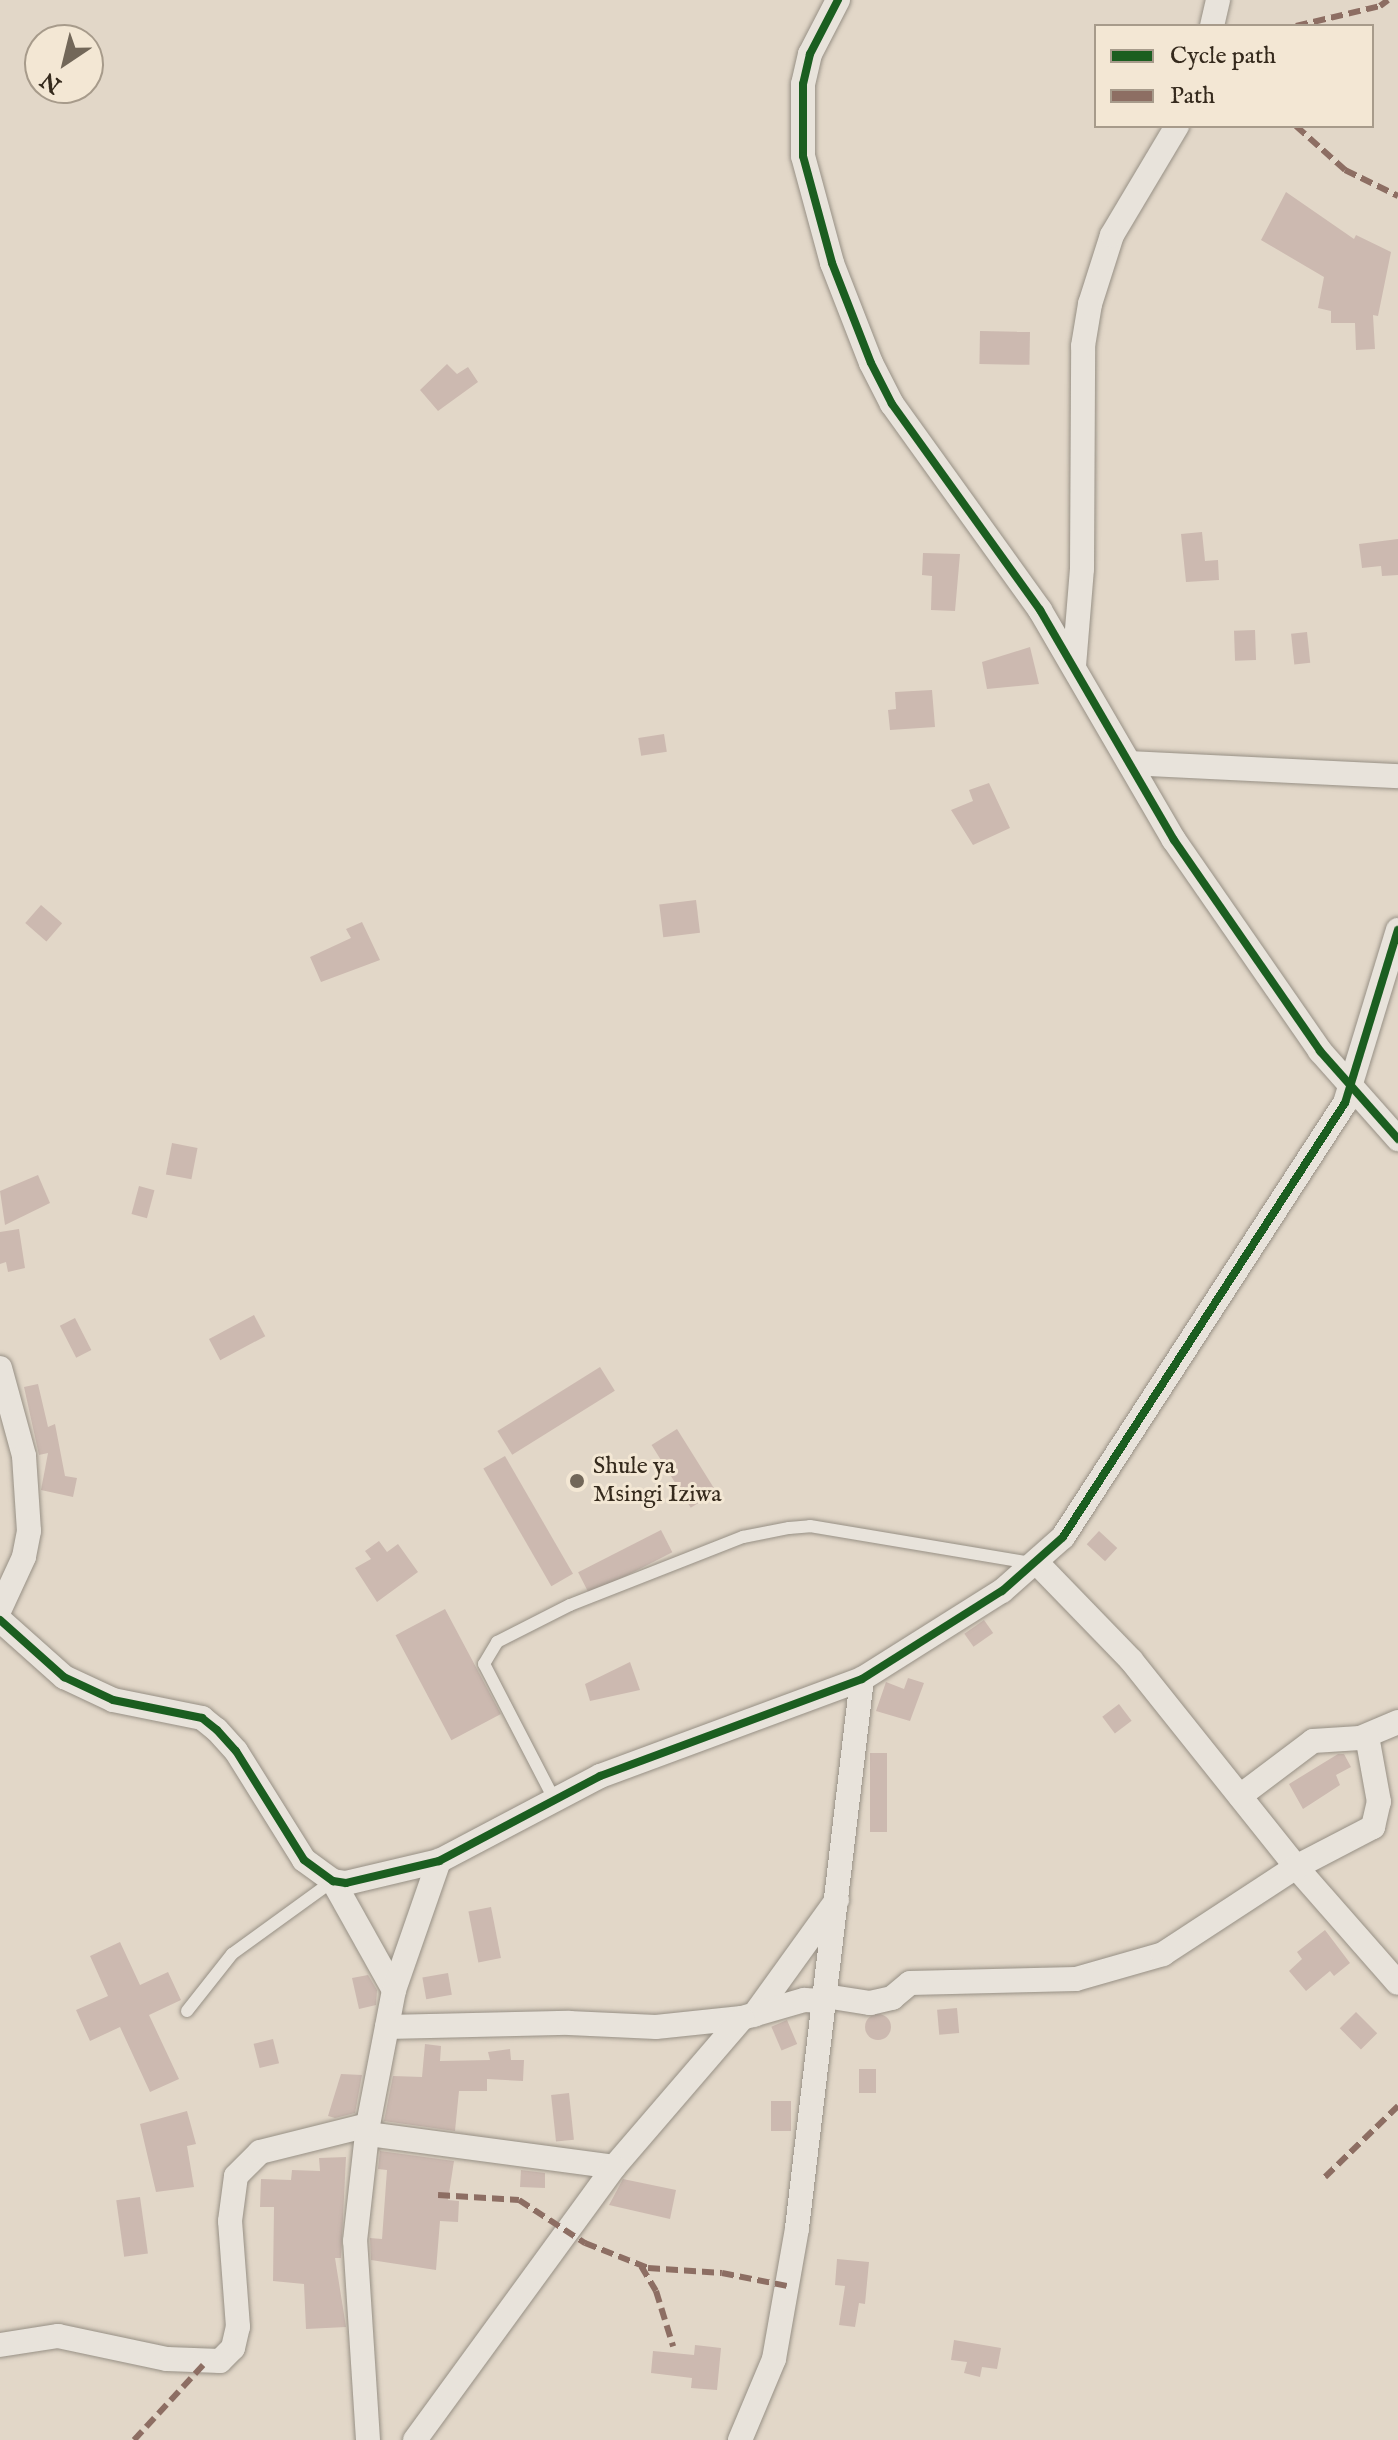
<!DOCTYPE html>
<style>
body{margin:0}
#map{position:relative;width:1398px;height:2440px;overflow:hidden;background:#e2d7c8;font-family:"IM FELL English",serif}
div>[style]{position:absolute}
[style*='--x']{left:calc(var(--x)*1px);top:calc(var(--y)*1px);width:calc(var(--w)*1px);rotate:calc(var(--a)*1deg)}
.building>*{inset:0;background:#ccb9b0;transform-origin:0 0}
.round{border-radius:50%}
.roads{filter:drop-shadow(0 0 2px #979085) drop-shadow(0 0 2px #979085)}
.service>*{height:12px;margin:-6px;padding:0 6px;transform-origin:6px;border-radius:6px;background:#e8e3db}
.minor>*{height:24px;margin:-12px;padding:0 12px;transform-origin:12px;border-radius:12px;background:#e8e3db}
.quiet>*{height:6px;margin-top:-3px;transform-origin:0;background:repeating-linear-gradient(90deg,#8d6e63 0 12px,transparent 0 18px)}
.cycleway>*{height:8px;margin:-4px;padding:0 4px;transform-origin:4px;border-radius:4px;background:#1b5e20}
.dots>*{width:22px;height:22px;translate:-50% -50%;box-sizing:border-box;border:4px solid #f3e7d4;border-radius:50%}
span{translate:-50% -50%;white-space:nowrap;text-align:center;line-height:1.15;-webkit-text-stroke:6px #f3e7d4;paint-order:stroke}
.poi-label{font-size:24px;color:#352a1d}
.left{translate:0 -50%;text-align:left}
.legend{position:absolute;left:1094px;top:24px;width:280px;height:104px;box-sizing:border-box;background:#f3e7d4;border:2px solid #a79b8b;margin:0;padding:10px 14px;list-style:none;font-size:24px;color:#352a1d}
.legend li{display:flex;align-items:center;gap:16px;height:40px}
.legend b{width:40px;border:2px solid #a79b8b}
.north{position:absolute;left:24px;top:24px;width:80px;height:80px;box-sizing:border-box;background:#f3e7d4;border:2px solid #a79b8b;border-radius:50%;rotate:215deg;font-size:22px;font-weight:700;line-height:32px;text-align:center;color:#352a1d}
.north::after{content:'';display:block;margin:auto;width:28px;height:36px;background:#726759;clip-path:polygon(50% 0,100% 100%,50% 72%,0 100%)}
</style>
<div id="map">
<div class="building">
<i style="clip-path:polygon(1286px 192px,1354px 239px,1356px 235px,1391px 252px,1378px 316px,1373px 315px,1375px 349px,1356px 350px,1355px 323px,1331px 323px,1331px 311px,1318px 308px,1324px 277px,1261px 240px)"></i>
<i style="left:980px;top:331px;width:50px;height:33px;rotate:1deg"></i>
<i style="clip-path:polygon(447px 364px,457px 374px,468px 367px,478px 382px,438px 411px,420px 390px)"></i>
<i style="clip-path:polygon(1202px 532px,1205px 561px,1218px 560px,1219px 580px,1186px 582px,1181px 534px)"></i>
<i style="clip-path:polygon(1398px 539px,1398px 575px,1382px 576px,1381px 566px,1362px 568px,1359px 544px)"></i>
<i style="clip-path:polygon(923px 553px,960px 554px,955px 611px,931px 610px,932px 576px,922px 575px)"></i>
<i style="left:1255px;top:630px;width:30px;height:21px;rotate:88deg"></i>
<i style="left:1307px;top:632px;width:31px;height:16px;rotate:84deg"></i>
<i style="clip-path:polygon(1030px 647px,1039px 684px,987px 689px,982px 662px)"></i>
<i style="clip-path:polygon(932px 690px,935px 727px,890px 730px,888px 710px,896px 709px,895px 692px)"></i>
<i style="left:664px;top:734px;width:18px;height:26px;rotate:81deg"></i>
<i style="clip-path:polygon(989px 783px,1010px 828px,973px 845px,951px 810px,973px 801px,969px 790px)"></i>
<i style="left:696px;top:900px;width:33px;height:37px;rotate:83deg"></i>
<i style="left:41px;top:905px;width:28px;height:24px;rotate:41deg"></i>
<i style="clip-path:polygon(362px 922px,380px 960px,321px 982px,310px 957px,351px 938px,346px 929px)"></i>
<i style="left:172px;top:1143px;width:26px;height:32px;rotate:11deg"></i>
<i style="clip-path:polygon(38px 1175px,50px 1203px,5px 1225px,0 1191px)"></i>
<i style="left:139px;top:1186px;width:16px;height:29px;rotate:15deg"></i>
<i style="clip-path:polygon(19px 1229px,25px 1268px,8px 1272px,6px 1262px,0 1264px,0 1232px)"></i>
<i style="left:254px;top:1315px;width:24px;height:51px;rotate:62deg"></i>
<i style="left:75px;top:1318px;width:36px;height:17px;rotate:63deg"></i>
<i style="left:600px;top:1367px;width:28px;height:121px;rotate:58deg"></i>
<i style="clip-path:polygon(38px 1384px,48px 1427px,55px 1424px,65px 1476px,77px 1478px,73px 1497px,41px 1490px,48px 1453px,39px 1455px,24px 1387px)"></i>
<i style="left:677px;top:1429px;width:74px;height:30px;rotate:58deg"></i>
<i style="left:505px;top:1456px;width:136px;height:25px;rotate:60deg"></i>
<i style="left:661px;top:1530px;width:25px;height:93px;rotate:63deg"></i>
<i style="left:1099px;top:1531px;width:25px;height:18px;rotate:43deg"></i>
<i style="clip-path:polygon(379px 1541px,387px 1552px,398px 1544px,418px 1572px,377px 1602px,355px 1568px,371px 1559px,365px 1551px)"></i>
<i style="left:445px;top:1609px;width:119px;height:56px;rotate:62deg"></i>
<i style="left:984px;top:1620px;width:16px;height:24px;rotate:55deg"></i>
<i style="clip-path:polygon(630px 1662px,640px 1690px,590px 1701px,585px 1684px)"></i>
<i style="clip-path:polygon(908px 1678px,924px 1683px,910px 1721px,876px 1711px,886px 1682px,904px 1689px)"></i>
<i style="left:1119px;top:1704px;width:21px;height:21px;rotate:53deg"></i>
<i style="left:870px;top:1753px;width:17px;height:79px"></i>
<i style="clip-path:polygon(1338px 1754px,1344px 1754px,1351px 1767px,1336px 1775px,1340px 1785px,1303px 1809px,1289px 1784px)"></i>
<i style="left:491px;top:1907px;width:52px;height:23px;rotate:79deg"></i>
<i style="clip-path:polygon(1325px 1930px,1350px 1963px,1334px 1976px,1330px 1971px,1306px 1991px,1289px 1971px,1302px 1959px,1297px 1952px)"></i>
<i style="clip-path:polygon(120px 1942px,140px 1985px,168px 1972px,181px 2000px,149px 2015px,179px 2079px,150px 2092px,120px 2027px,90px 2041px,76px 2010px,108px 1996px,90px 1956px)"></i>
<i style="left:448px;top:1973px;width:22px;height:26px;rotate:80deg"></i>
<i style="clip-path:polygon(368px 1975px,377px 1990px,376px 2005px,359px 2009px,352px 1978px)"></i>
<i style="left:957px;top:2008px;width:25px;height:20px;rotate:85deg"></i>
<i style="left:1356px;top:2012px;width:30px;height:23px;rotate:45deg"></i>
<i class="round" style="left:865px;top:2014px;width:26px;height:26px"></i>
<i style="left:787px;top:2020px;width:26px;height:17px;rotate:67deg"></i>
<i style="left:273px;top:2039px;width:25px;height:20px;rotate:76deg"></i>
<i style="clip-path:polygon(425px 2044px,441px 2046px,440px 2061px,490px 2060px,488px 2052px,510px 2049px,511px 2060px,524px 2060px,523px 2081px,487px 2079px,487px 2091px,459px 2091px,455px 2131px,384px 2121px,393px 2076px,422px 2077px)"></i>
<i style="left:859px;top:2069px;width:17px;height:24px"></i>
<i style="clip-path:polygon(341px 2074px,362px 2075px,355px 2113px,335px 2118px,328px 2116px)"></i>
<i style="left:569px;top:2093px;width:47px;height:18px;rotate:84deg"></i>
<i style="left:771px;top:2101px;width:20px;height:30px"></i>
<i style="clip-path:polygon(187px 2111px,196px 2144px,187px 2146px,194px 2187px,156px 2192px,140px 2124px)"></i>
<i style="clip-path:polygon(380px 2151px,454px 2161px,448px 2200px,459px 2201px,458px 2222px,440px 2221px,436px 2270px,371px 2260px,370px 2238px,382px 2239px,387px 2170px,378px 2169px)"></i>
<i style="clip-path:polygon(346px 2157px,341px 2258px,335px 2258px,346px 2327px,306px 2329px,304px 2284px,273px 2281px,274px 2207px,260px 2207px,261px 2179px,291px 2180px,292px 2170px,320px 2171px,319px 2158px)"></i>
<i style="clip-path:polygon(521px 2170px,545px 2173px,545px 2188px,520px 2187px)"></i>
<i style="clip-path:polygon(623px 2179px,676px 2190px,670px 2219px,609px 2205px)"></i>
<i style="left:140px;top:2197px;width:57px;height:24px;rotate:82deg"></i>
<i style="clip-path:polygon(837px 2259px,869px 2262px,865px 2304px,859px 2303px,855px 2327px,839px 2325px,845px 2286px,835px 2285px)"></i>
<i style="clip-path:polygon(954px 2340px,1001px 2348px,997px 2369px,982px 2367px,980px 2377px,964px 2373px,967px 2362px,951px 2360px)"></i>
<i style="clip-path:polygon(695px 2345px,721px 2348px,717px 2390px,691px 2388px,692px 2378px,651px 2373px,653px 2351px,694px 2355px)"></i>
</div>
<div class="roads">
<div class="service">
<i style="--x:553;--y:1797;--w:150;--a:-117.4"></i>
<i style="--x:484;--y:1664;--w:26;--a:-59"></i>
<i style="--x:497;--y:1642;--w:82;--a:-26.9"></i>
<i style="--x:570;--y:1605;--w:186;--a:-21.5"></i>
<i style="--x:743;--y:1537;--w:47;--a:-11.1"></i>
<i style="--x:789;--y:1528;--w:21;--a:-5"></i>
<i style="--x:810;--y:1526;--w:224;--a:9.5"></i>
<i style="--x:187;--y:2011;--w:73;--a:-51.7"></i>
<i style="--x:232;--y:1954;--w:125;--a:-35.9"></i>
</div>
<div class="minor">
<i style="--x:838;--y:0;--w:61;--a:117.4"></i>
<i style="--x:810;--y:54;--w:31;--a:103"></i>
<i style="--x:803;--y:84;--w:72;--a:90"></i>
<i style="--x:803;--y:156;--w:111;--a:74.8"></i>
<i style="--x:832;--y:263;--w:107;--a:68.7"></i>
<i style="--x:871;--y:363;--w:46;--a:62.9"></i>
<i style="--x:892;--y:404;--w:254;--a:54.3"></i>
<i style="--x:1040;--y:610;--w:266;--a:59.8"></i>
<i style="--x:1174;--y:840;--w:257;--a:55.3"></i>
<i style="--x:1320;--y:1051;--w:118;--a:48.4"></i>
<i style="--x:1212;--y:26;--w:27;--a:-77"></i>
<i style="--x:1074;--y:666;--w:97;--a:-85.3"></i>
<i style="--x:1082;--y:569;--w:223;--a:-89.7"></i>
<i style="--x:1083;--y:346;--w:43;--a:-80.5"></i>
<i style="--x:1090;--y:304;--w:72;--a:-72.3"></i>
<i style="--x:1112;--y:235;--w:127;--a:-59.2"></i>
<i style="--x:1130;--y:763;--w:268;--a:2.8"></i>
<i style="--x:0;--y:1368;--w:91;--a:74.7"></i>
<i style="--x:24;--y:1456;--w:75;--a:86.2"></i>
<i style="--x:29;--y:1531;--w:26;--a:101"></i>
<i style="--x:24;--y:1557;--w:57;--a:114.8"></i>
<i style="--x:1038;--y:1564;--w:134;--a:45.9"></i>
<i style="--x:1131;--y:1660;--w:265;--a:51.4"></i>
<i style="--x:1296;--y:1867;--w:154;--a:48.7"></i>
<i style="--x:0;--y:1620;--w:86;--a:41.7"></i>
<i style="--x:64;--y:1677;--w:54;--a:25.1"></i>
<i style="--x:113;--y:1700;--w:91;--a:11.4"></i>
<i style="--x:202;--y:1718;--w:19;--a:39"></i>
<i style="--x:217;--y:1730;--w:28;--a:48"></i>
<i style="--x:236;--y:1751;--w:128;--a:58"></i>
<i style="--x:304;--y:1860;--w:36;--a:36"></i>
<i style="--x:333;--y:1881;--w:13;--a:9"></i>
<i style="--x:346;--y:1883;--w:96;--a:-13.3"></i>
<i style="--x:439;--y:1861;--w:182;--a:-27.8"></i>
<i style="--x:600;--y:1776;--w:279;--a:-20.3"></i>
<i style="--x:862;--y:1679;--w:165;--a:-32.2"></i>
<i style="--x:1002;--y:1591;--w:81;--a:-41.5"></i>
<i style="--x:1063;--y:1537;--w:518;--a:-56.99"></i>
<i style="--x:1345;--y:1103;--w:181;--a:-73"></i>
<i style="--x:1240;--y:1796;--w:91;--a:-37"></i>
<i style="--x:1313;--y:1741;--w:47;--a:-3.7"></i>
<i style="--x:1360;--y:1738;--w:41;--a:-22.8"></i>
<i style="--x:333;--y:1881;--w:125;--a:60.8"></i>
<i style="--x:825;--y:1996;--w:46;--a:8.8"></i>
<i style="--x:870;--y:2003;--w:23;--a:-13"></i>
<i style="--x:892;--y:1998;--w:23;--a:-40"></i>
<i style="--x:910;--y:1983;--w:166;--a:-1.4"></i>
<i style="--x:1076;--y:1979;--w:91;--a:-16"></i>
<i style="--x:1163;--y:1954;--w:159;--a:-33.2"></i>
<i style="--x:1296;--y:1867;--w:87;--a:-27.5"></i>
<i style="--x:1373;--y:1827;--w:26;--a:-77"></i>
<i style="--x:1379;--y:1802;--w:67;--a:-100.3"></i>
<i style="--x:754;--y:2015;--w:142;--a:-54.2"></i>
<i style="--x:387;--y:2027;--w:182;--a:-1.3"></i>
<i style="--x:569;--y:2023;--w:87;--a:2.6"></i>
<i style="--x:656;--y:2027;--w:86;--a:-6"></i>
<i style="--x:742;--y:2018;--w:65;--a:-16.2"></i>
<i style="--x:804;--y:2000;--w:20;--a:3"></i>
<i style="--x:368;--y:2134;--w:248;--a:7.6"></i>
<i style="--x:614;--y:2167;--w:196;--a:-49.3"></i>
<i style="--x:0;--y:2345;--w:59;--a:-8.8"></i>
<i style="--x:58;--y:2336;--w:111;--a:11.9"></i>
<i style="--x:167;--y:2359;--w:53;--a:2.2"></i>
<i style="--x:220;--y:2361;--w:18;--a:-45"></i>
<i style="--x:233;--y:2348;--w:22;--a:-77"></i>
<i style="--x:238;--y:2327;--w:106;--a:-94.3"></i>
<i style="--x:230;--y:2221;--w:45;--a:-82.4"></i>
<i style="--x:236;--y:2176;--w:34;--a:-45"></i>
<i style="--x:260;--y:2152;--w:111;--a:-14"></i>
<i style="--x:368;--y:2440;--w:199;--a:-93.7"></i>
<i style="--x:355;--y:2241;--w:117;--a:-83.6"></i>
<i style="--x:368;--y:2125;--w:137;--a:-79.1"></i>
<i style="--x:394;--y:1990;--w:137;--a:-70.8"></i>
<i style="--x:415;--y:2440;--w:338;--a:-53.9"></i>
<i style="--x:740;--y:2440;--w:88;--a:-67.2"></i>
<i style="--x:774;--y:2359;--w:133;--a:-80"></i>
<i style="--x:797;--y:2228;--w:553;--a:-83.25"></i>
</div>
</div>
<div class="quiet">
<i style="--x:1296;--y:26;--w:86;--a:-13.4"></i>
<i style="--x:1380;--y:6;--w:10;--a:-37"></i>
<i style="--x:1296;--y:126;--w:66;--a:41.9"></i>
<i style="--x:1345;--y:170;--w:59;--a:26.1"></i>
<i style="--x:1325;--y:2177;--w:102;--a:-44.2"></i>
<i style="--x:438;--y:2195;--w:81;--a:3.5"></i>
<i style="--x:519;--y:2200;--w:79;--a:33.1"></i>
<i style="--x:585;--y:2243;--w:68;--a:21.6"></i>
<i style="--x:648;--y:2268;--w:74;--a:3.9"></i>
<i style="--x:722;--y:2273;--w:66;--a:11.3"></i>
<i style="--x:641;--y:2266;--w:29;--a:59"></i>
<i style="--x:656;--y:2291;--w:58;--a:72.8"></i>
<i style="--x:134;--y:2440;--w:105;--a:-47.3"></i>
</div>
<div class="cycleway">
<i style="--x:838;--y:0;--w:61;--a:117.4"></i>
<i style="--x:810;--y:54;--w:31;--a:103"></i>
<i style="--x:803;--y:84;--w:72;--a:90"></i>
<i style="--x:803;--y:156;--w:111;--a:74.8"></i>
<i style="--x:832;--y:263;--w:107;--a:68.7"></i>
<i style="--x:871;--y:363;--w:46;--a:62.9"></i>
<i style="--x:892;--y:404;--w:254;--a:54.3"></i>
<i style="--x:1040;--y:610;--w:266;--a:59.8"></i>
<i style="--x:1174;--y:840;--w:257;--a:55.3"></i>
<i style="--x:1320;--y:1051;--w:118;--a:48.4"></i>
<i style="--x:0;--y:1620;--w:86;--a:41.7"></i>
<i style="--x:64;--y:1677;--w:54;--a:25.1"></i>
<i style="--x:113;--y:1700;--w:91;--a:11.4"></i>
<i style="--x:202;--y:1718;--w:19;--a:39"></i>
<i style="--x:217;--y:1730;--w:28;--a:48"></i>
<i style="--x:236;--y:1751;--w:128;--a:58"></i>
<i style="--x:304;--y:1860;--w:36;--a:36"></i>
<i style="--x:333;--y:1881;--w:13;--a:9"></i>
<i style="--x:346;--y:1883;--w:96;--a:-13.3"></i>
<i style="--x:439;--y:1861;--w:182;--a:-27.8"></i>
<i style="--x:600;--y:1776;--w:279;--a:-20.3"></i>
<i style="--x:862;--y:1679;--w:165;--a:-32.2"></i>
<i style="--x:1002;--y:1591;--w:81;--a:-41.5"></i>
<i style="--x:1063;--y:1537;--w:518;--a:-56.99"></i>
<i style="--x:1345;--y:1103;--w:181;--a:-73"></i>
</div>
<div class="dots">
<i style="left:577px;top:1481px;background:#726759"></i>
</div>
<div class="poi-label">
<span class="left" style="left:593px;top:1481px">Shule ya<br>Msingi Iziwa</span>
</div>
<ul class="legend">
<li><b style="height:10px;background:#1b5e20"></b>Cycle path</li>
<li><b style="height:10px;background:#8d6e63"></b>Path</li>
</ul>
<div class="north">N</div>
</div>
